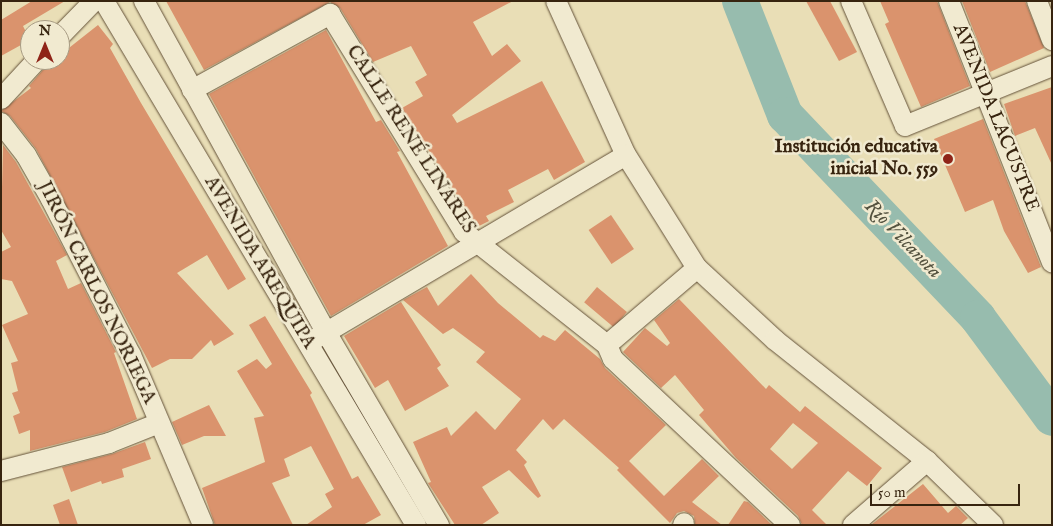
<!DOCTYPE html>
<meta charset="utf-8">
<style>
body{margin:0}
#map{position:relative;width:1053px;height:526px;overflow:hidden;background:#e9deb6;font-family:"IM FELL English",serif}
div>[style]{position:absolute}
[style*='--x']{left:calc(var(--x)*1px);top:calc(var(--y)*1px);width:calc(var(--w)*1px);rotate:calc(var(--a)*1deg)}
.river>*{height:36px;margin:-18px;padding:0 18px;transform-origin:18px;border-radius:18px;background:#97bcae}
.building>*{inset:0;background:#da936d;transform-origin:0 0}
.roads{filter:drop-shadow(0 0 1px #645239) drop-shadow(0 0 1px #645239)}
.minor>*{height:20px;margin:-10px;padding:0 10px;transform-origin:10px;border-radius:10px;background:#f1ead0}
.dots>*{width:14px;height:14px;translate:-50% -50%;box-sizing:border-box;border:2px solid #f1ead0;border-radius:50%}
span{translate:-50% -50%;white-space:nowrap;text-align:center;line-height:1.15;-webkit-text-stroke:5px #f1ead0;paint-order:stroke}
.street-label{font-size:19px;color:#37240f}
.poi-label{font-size:19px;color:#37240f;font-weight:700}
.right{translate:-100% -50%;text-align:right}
.water-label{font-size:20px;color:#54523f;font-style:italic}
.frame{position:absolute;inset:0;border:2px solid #37240f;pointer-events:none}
.north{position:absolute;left:20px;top:20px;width:50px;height:50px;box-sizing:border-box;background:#f1ead0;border:1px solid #a79b83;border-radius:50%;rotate:0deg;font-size:14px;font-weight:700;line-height:20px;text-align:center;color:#37240f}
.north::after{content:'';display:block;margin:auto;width:18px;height:22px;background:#8f2418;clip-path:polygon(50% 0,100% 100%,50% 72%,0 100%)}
.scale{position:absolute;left:870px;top:484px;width:150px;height:22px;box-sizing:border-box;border:2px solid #37240f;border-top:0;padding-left:6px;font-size:15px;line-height:18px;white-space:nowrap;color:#37240f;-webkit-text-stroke:4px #f1ead0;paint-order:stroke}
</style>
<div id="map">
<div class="river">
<i style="--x:740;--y:1;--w:123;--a:68.5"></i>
<i style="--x:785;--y:115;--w:280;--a:46.4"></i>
<i style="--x:978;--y:318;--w:124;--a:53.5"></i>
</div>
<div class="building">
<i style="clip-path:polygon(32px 1px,65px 1px,23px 26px,30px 40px,1px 56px,1px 20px)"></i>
<i style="clip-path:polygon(166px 1px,513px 1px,473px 22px,492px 56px,507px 44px,521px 61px,452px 115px,457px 123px,542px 81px,585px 162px,554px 180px,548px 169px,508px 190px,514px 202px,486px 216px,489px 221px,477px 227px,402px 108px,423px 96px,415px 82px,427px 75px,411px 46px,373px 62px,340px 8px,330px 2px,204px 70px)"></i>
<i style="clip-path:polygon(806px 1px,830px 1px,857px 52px,839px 61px)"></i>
<i style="clip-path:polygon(880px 1px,937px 1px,970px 86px,921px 107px,885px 24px,889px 22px)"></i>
<i style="clip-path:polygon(962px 1px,1025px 1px,1044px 48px,990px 72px)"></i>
<i style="clip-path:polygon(98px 25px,113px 44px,110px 48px,141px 103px,246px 279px,228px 290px,207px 255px,177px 273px,234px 334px,214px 346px,211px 340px,192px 359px,170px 359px,152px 368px,36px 149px,10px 116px,1px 111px,31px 88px,29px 86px,48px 64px,60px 60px,60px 55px)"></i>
<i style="clip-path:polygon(326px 30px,376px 122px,381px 120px,400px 151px,397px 152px,448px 246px,331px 316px,209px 94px)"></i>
<i style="clip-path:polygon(1052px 87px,1052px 165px,1035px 128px,1015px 136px,1004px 104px)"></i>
<i style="clip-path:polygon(983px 119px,1041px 267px,1028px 273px,1004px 231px,993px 200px,965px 212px,934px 139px)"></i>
<i style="clip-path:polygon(3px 145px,16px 162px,67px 255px,56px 261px,68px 289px,81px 283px,116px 352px,114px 353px,137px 419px,105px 432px,30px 451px,30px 430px,19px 434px,13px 416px,20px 413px,12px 393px,18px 391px,11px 363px,18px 361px,2px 325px,28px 314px,12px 281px,1px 279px,1px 252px,11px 247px,1px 230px)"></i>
<i style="left:611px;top:215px;width:41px;height:27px;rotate:56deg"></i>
<i style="clip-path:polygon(471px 274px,498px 303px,540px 338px,543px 335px,555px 341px,565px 330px,600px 359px,605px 368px,666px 425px,629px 461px,664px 496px,702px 459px,719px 476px,692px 502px,722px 525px,695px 525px,694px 516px,684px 511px,677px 513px,670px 523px,617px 470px,619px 468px,564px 419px,553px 430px,543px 419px,516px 450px,527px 462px,524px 465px,541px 496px,538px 498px,509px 470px,482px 487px,499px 513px,481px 525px,455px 525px,428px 483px,431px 482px,413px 442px,447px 427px,451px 436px,476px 411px,495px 430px,521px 399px,476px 362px,485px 352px,453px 328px,443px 334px,403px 300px,427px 287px,438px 306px)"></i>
<i style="left:597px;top:287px;width:39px;height:20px;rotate:40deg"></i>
<i style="clip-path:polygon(evenodd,679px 299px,766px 389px,769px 385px,800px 412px,805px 406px,882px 468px,867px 486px,848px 471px,812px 510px,827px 525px,802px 525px,798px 516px,736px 458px,699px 415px,704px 410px,675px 375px,661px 388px,623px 352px,645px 328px,667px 346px,670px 343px,654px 320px,679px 299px,793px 423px,818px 443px,792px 469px,770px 449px,793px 423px)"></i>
<i style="clip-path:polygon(401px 302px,441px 365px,437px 368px,449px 386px,405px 411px,388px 380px,375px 388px,344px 336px)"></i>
<i style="clip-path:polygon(265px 316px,312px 393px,310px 395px,352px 479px,358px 476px,381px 515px,363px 525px,306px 525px,332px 507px,325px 494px,334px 489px,311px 446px,284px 459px,290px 476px,272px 483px,293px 525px,215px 525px,202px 488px,265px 462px,254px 418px,264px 416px,237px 371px,257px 359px,266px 369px,272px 364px,249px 325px)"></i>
<i style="clip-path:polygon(209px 405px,226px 436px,204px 436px,182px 445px,172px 422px)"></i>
<i style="clip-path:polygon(145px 442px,151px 459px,122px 469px,124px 477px,102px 484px,101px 481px,71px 492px,62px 467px,112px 454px)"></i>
<i style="clip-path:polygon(923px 484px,948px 513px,956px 506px,968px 518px,960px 525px,871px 525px)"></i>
<i style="clip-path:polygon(69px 499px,78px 525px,60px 525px,53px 505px)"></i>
<i style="clip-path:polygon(744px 501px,748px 502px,772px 525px,728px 525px)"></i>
</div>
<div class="roads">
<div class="minor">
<i style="--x:104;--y:1;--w:610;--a:59.23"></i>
<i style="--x:144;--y:1;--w:378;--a:61.2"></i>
<i style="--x:326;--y:332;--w:224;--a:59.7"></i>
<i style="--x:556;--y:1;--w:169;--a:65.6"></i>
<i style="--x:626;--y:155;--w:133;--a:57.9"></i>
<i style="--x:697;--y:268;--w:106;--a:42.7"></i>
<i style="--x:775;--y:340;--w:194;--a:38.5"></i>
<i style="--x:927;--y:461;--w:92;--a:44.1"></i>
<i style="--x:851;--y:1;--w:136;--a:66.6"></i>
<i style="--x:905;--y:126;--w:159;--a:-22.2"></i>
<i style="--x:949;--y:1;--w:281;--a:68.5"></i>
<i style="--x:1037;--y:1;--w:42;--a:69"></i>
<i style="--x:60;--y:36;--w:49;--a:-45.8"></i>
<i style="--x:192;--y:90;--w:158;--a:-28.8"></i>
<i style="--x:330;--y:14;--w:256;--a:58.4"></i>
<i style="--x:464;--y:232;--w:182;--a:38.3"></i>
<i style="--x:607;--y:345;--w:15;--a:67"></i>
<i style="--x:613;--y:359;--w:243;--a:43.2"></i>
<i style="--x:1;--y:99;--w:53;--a:-47.3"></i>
<i style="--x:1;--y:123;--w:41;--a:52"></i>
<i style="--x:26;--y:155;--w:51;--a:60.4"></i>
<i style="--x:51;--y:199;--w:175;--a:62.9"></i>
<i style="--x:131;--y:355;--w:185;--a:67"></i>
<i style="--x:315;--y:339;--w:361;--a:-30.6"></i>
<i style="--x:607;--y:345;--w:118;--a:-40.5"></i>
<i style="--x:1;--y:471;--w:112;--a:-14.5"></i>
<i style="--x:109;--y:443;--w:54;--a:-21.8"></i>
<i style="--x:683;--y:525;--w:2;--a:-63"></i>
<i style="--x:853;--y:525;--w:98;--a:-40.9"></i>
</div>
</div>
<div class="dots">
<i style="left:948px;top:159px;background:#8f2418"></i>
</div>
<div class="street-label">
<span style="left:995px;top:118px;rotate:68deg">AVENIDA LACUSTRE</span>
<span style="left:410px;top:140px;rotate:57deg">CALLE RENÉ LINARES</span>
<span style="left:259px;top:263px;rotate:59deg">AVENIDA AREQUIPA</span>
<span style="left:96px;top:293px;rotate:64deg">JIRÓN CARLOS NORIEGA</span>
</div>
<div class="poi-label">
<span class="right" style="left:938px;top:159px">Institución educativa<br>inicial No. 559</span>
</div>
<div class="water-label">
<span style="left:903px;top:239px;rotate:46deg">Río Vilcanota</span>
</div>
<div class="frame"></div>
<div class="north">N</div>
<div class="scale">50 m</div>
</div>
